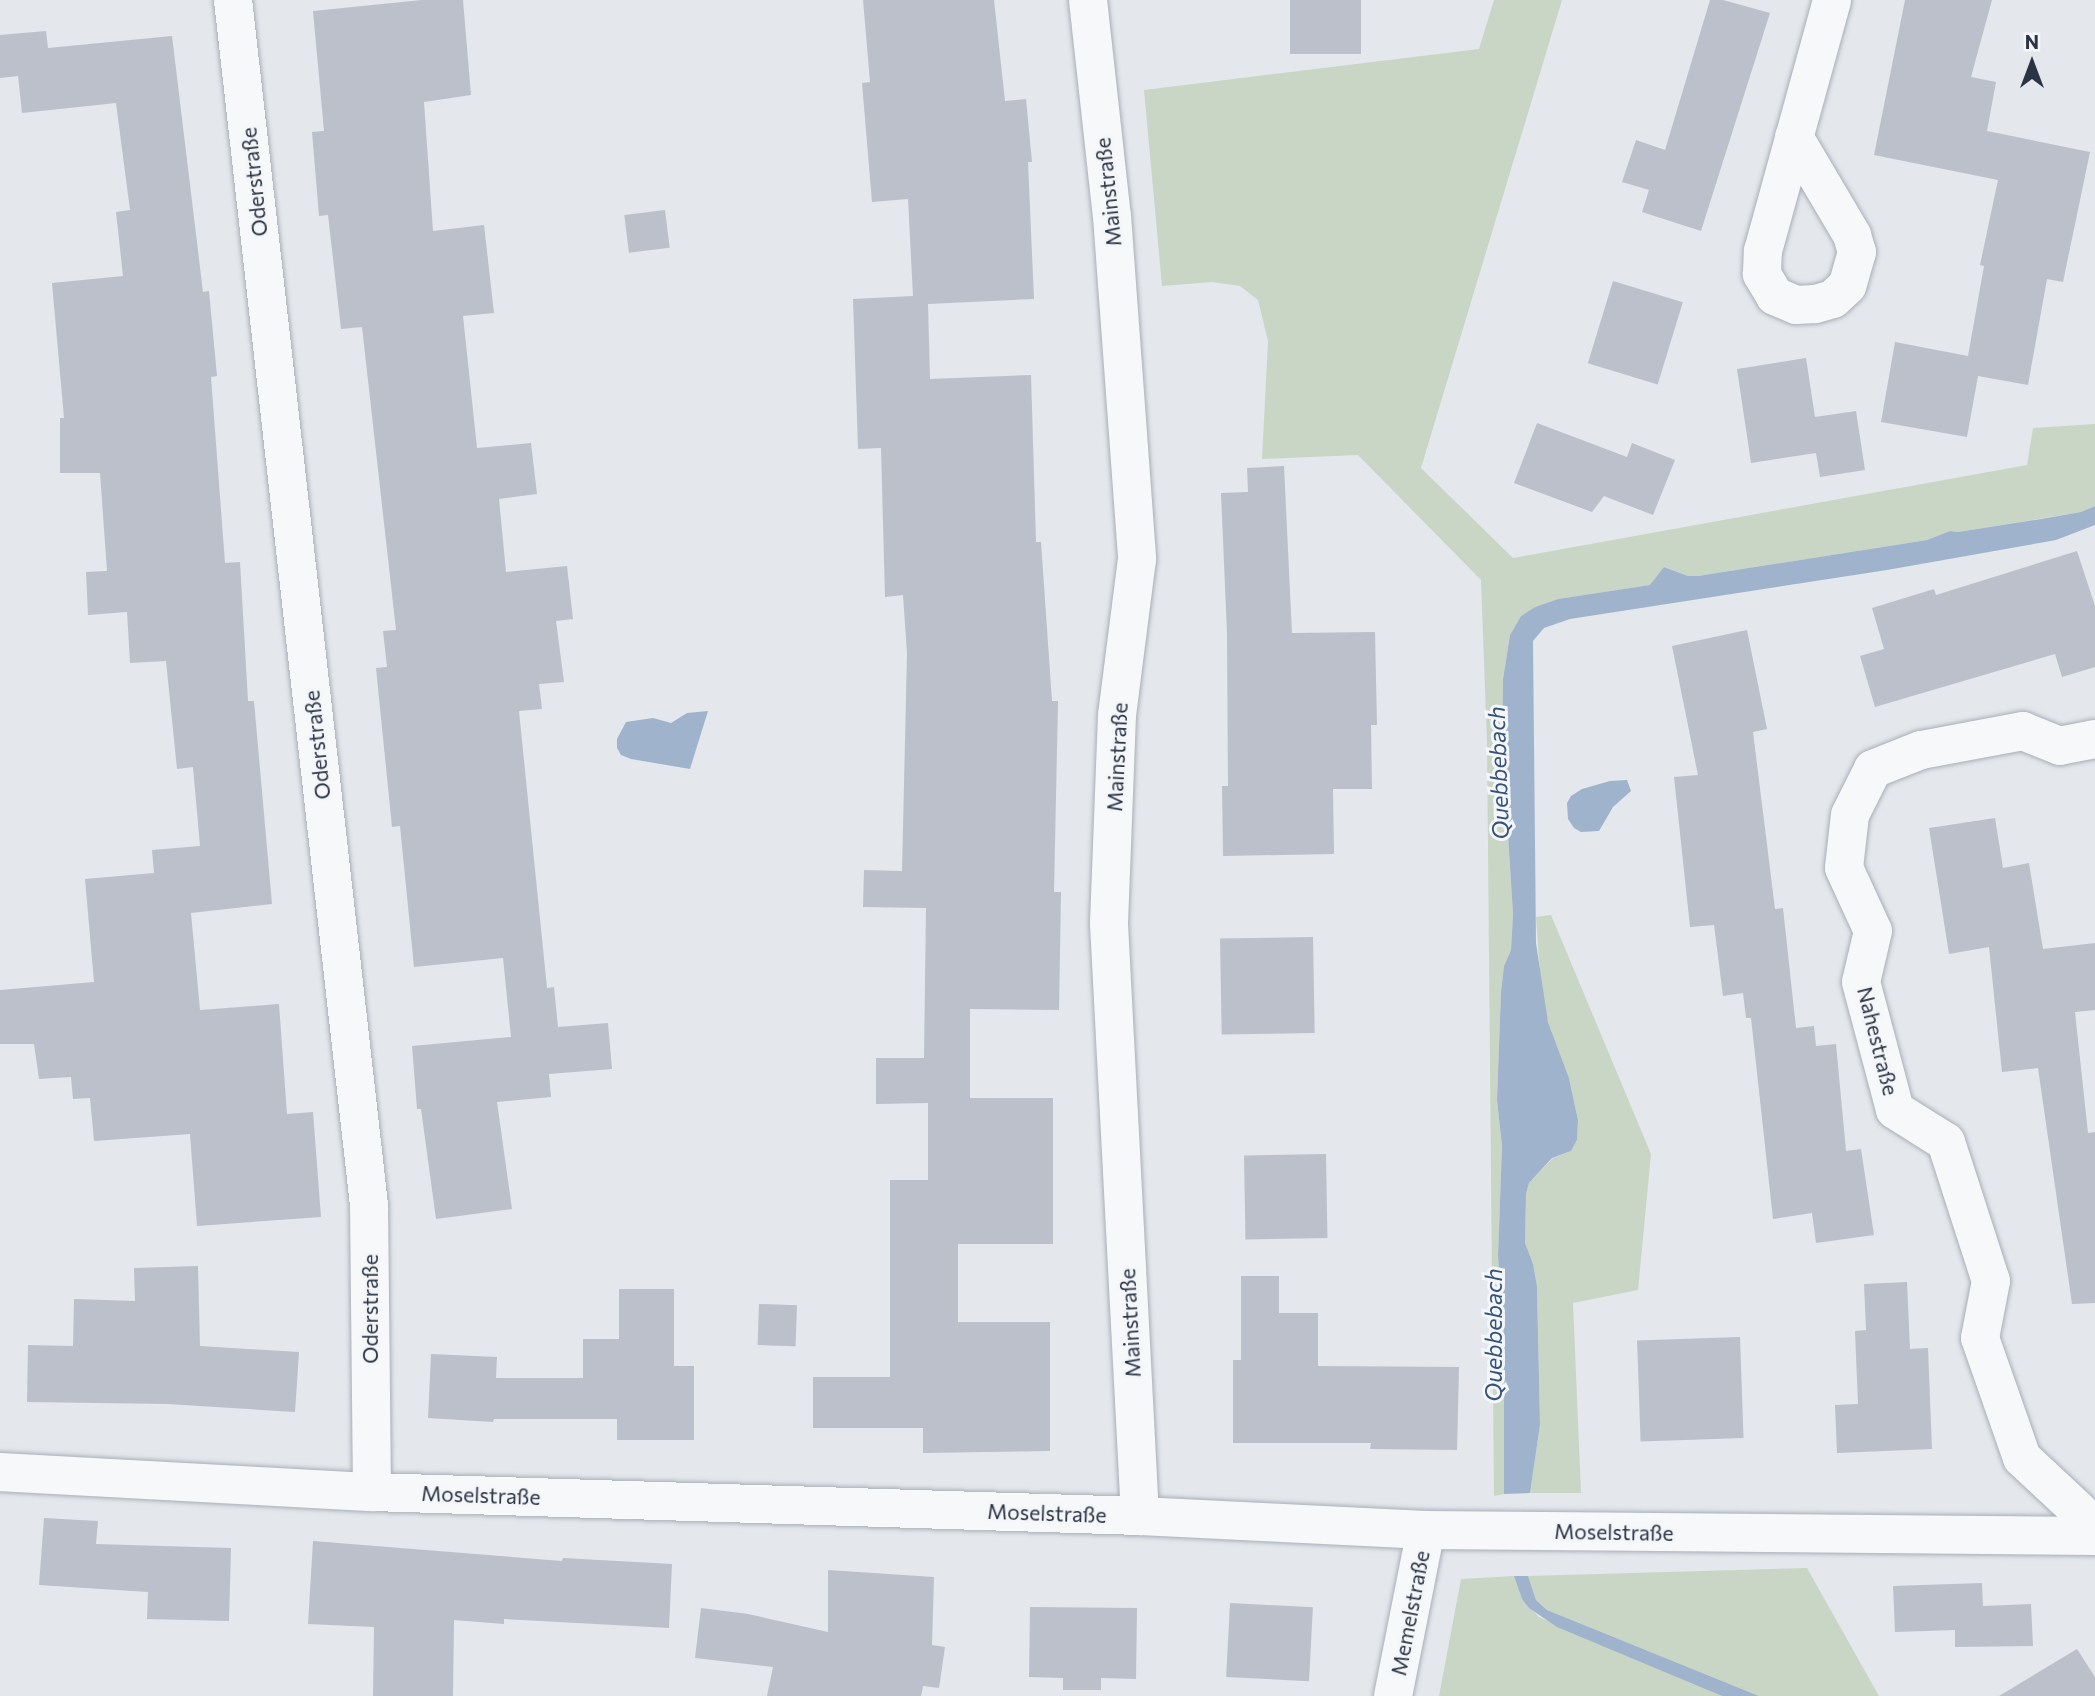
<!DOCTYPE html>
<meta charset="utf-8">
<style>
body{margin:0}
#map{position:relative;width:2095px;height:1696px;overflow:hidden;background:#e4e7ec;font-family:Commissioner,sans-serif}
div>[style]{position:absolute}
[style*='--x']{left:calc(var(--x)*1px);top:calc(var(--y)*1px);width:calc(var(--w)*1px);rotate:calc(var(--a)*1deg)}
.green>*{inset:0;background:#c9d6c5}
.water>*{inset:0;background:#9fb4cc}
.building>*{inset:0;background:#bbc0ca;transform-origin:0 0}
.roads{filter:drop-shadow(0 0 2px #a9aeb7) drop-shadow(0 0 2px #a9aeb7)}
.minor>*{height:38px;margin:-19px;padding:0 19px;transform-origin:19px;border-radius:19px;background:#f7f8fa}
span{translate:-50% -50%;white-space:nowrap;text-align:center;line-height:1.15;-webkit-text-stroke:6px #f4f6f9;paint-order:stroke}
.street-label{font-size:21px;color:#2b3445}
.water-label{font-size:23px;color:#34527a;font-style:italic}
.north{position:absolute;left:1997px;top:28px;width:70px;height:70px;-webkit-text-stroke:5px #f4f6f9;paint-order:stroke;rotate:0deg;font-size:19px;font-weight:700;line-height:28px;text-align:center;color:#2b3445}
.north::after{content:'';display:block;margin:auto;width:24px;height:32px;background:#2b3445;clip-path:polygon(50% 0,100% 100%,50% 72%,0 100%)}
</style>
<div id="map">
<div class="green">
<i style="clip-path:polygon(1494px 0,1562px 0,1421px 468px,1513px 558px,2027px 465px,2033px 428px,2095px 424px,2095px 506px,2081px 512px,1958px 532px,1950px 531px,1927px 540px,1698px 576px,1688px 576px,1664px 567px,1651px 585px,1558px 599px,1535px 607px,1521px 616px,1510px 635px,1503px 679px,1502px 742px,1513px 914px,1511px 950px,1504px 966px,1501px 992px,1497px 1100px,1502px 1146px,1498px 1256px,1504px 1334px,1504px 1494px,1494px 1496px,1487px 743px,1481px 580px,1358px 455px,1262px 459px,1268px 341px,1258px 300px,1240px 286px,1212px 282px,1162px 286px,1144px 90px,1479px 49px)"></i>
<i style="clip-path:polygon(1551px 915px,1651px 1154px,1638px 1290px,1573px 1303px,1581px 1493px,1530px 1493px,1540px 1425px,1537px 1287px,1525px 1243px,1526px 1194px,1529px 1183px,1553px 1158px,1571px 1151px,1577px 1140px,1578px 1120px,1569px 1078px,1548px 1022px,1541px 988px,1536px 917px)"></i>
<i style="clip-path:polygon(1807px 1568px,1879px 1696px,1759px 1696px,1547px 1610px,1536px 1600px,1528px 1576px)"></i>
<i style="clip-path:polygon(1514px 1576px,1522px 1599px,1539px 1617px,1722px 1696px,1439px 1696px,1461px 1579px)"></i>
</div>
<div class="water">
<i style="clip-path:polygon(2095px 506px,2095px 525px,2056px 540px,1887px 570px,1570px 619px,1544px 628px,1533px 641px,1536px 943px,1548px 1022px,1569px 1078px,1578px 1120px,1577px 1140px,1571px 1151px,1552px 1158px,1529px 1183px,1526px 1194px,1525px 1243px,1533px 1264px,1537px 1287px,1540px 1425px,1530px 1493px,1504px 1494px,1504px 1334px,1498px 1256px,1502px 1146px,1497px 1100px,1501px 992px,1504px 966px,1511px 950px,1513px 914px,1502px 742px,1503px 679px,1510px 635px,1521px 616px,1535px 607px,1558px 599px,1650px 585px,1664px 567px,1688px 576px,1698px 576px,1927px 540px,1950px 531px,1958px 532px,2041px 519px,2081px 512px)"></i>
<i style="clip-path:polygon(708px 711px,690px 769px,631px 759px,621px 755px,617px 748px,617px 739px,626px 722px,653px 718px,671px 723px,687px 713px)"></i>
<i style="clip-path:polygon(1627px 780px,1631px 791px,1613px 807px,1599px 831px,1581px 832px,1574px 828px,1568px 819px,1567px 803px,1571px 796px,1582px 789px,1610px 781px)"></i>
<i style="clip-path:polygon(1514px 1576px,1528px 1576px,1536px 1600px,1547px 1610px,1759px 1696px,1722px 1696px,1557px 1627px,1529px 1608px,1522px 1599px)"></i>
</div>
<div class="building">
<i style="clip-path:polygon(422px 0,463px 0,471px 95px,424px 102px,433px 231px,484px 225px,494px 313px,463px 316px,477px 448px,531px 443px,537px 494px,499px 499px,506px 572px,567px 566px,573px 619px,556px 621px,564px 682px,539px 684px,542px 709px,519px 711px,547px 988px,554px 987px,558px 1027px,608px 1023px,612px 1069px,549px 1074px,551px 1097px,497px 1102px,512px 1209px,436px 1219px,421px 1109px,417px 1109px,412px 1046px,511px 1037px,503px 958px,414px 967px,400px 826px,392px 827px,376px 668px,387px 667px,383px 631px,396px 630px,362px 327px,341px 329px,328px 215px,319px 216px,312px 132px,324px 131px,313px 11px)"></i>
<i style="clip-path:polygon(863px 0,994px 0,1005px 101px,1026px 99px,1032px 162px,1028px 162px,1034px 299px,928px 304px,930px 379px,1031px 375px,1036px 542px,1041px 542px,1052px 701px,1058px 701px,1054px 892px,1061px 892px,1059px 1010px,970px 1009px,970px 1098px,1053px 1098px,1053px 1244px,958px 1244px,958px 1322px,1050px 1322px,1050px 1451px,923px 1453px,923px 1428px,813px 1428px,813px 1377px,890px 1377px,890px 1180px,928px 1180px,928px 1103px,876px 1104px,876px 1058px,924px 1058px,926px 908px,863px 907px,864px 870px,902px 871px,907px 653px,903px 595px,885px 597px,881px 448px,858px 449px,853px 299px,913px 296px,908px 199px,872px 202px,862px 83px,870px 82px)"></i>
<i style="left:1290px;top:0;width:71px;height:54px"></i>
<i style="clip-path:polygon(1710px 0,1723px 0,1770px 13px,1701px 231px,1642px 212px,1649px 190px,1622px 182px,1636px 140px,1665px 150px)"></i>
<i style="clip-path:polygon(1905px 0,1992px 0,1971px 77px,1996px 82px,1987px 131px,2090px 152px,2063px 282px,2047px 279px,2028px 385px,1978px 376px,1967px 437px,1881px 422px,1895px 342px,1968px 356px,1984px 266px,1980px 265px,1998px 180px,1874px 155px)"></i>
<i style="clip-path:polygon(46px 31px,48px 48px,172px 36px,203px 292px,209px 291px,217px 376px,211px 377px,225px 563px,240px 562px,248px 701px,254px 701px,272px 904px,191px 913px,200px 1010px,279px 1004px,287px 1114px,313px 1112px,321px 1217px,197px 1226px,190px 1134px,94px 1141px,90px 1098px,73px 1099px,71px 1077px,39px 1079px,34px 1044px,0 1044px,0 990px,94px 982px,85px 879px,154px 873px,152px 850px,200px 846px,193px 767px,177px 769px,166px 661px,130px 663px,127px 612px,88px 615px,86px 572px,107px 571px,100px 473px,60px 473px,60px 418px,64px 418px,52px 283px,123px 276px,116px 212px,130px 210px,116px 103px,22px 113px,18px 76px,0 78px,0 35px)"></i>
<i style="left:665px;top:210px;width:38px;height:41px;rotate:83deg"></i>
<i style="left:1613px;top:281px;width:73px;height:86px;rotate:17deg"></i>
<i style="clip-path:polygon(1806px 358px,1815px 417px,1856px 411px,1865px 470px,1820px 477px,1816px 453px,1751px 463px,1737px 369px)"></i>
<i style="clip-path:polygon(1537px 423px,1627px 457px,1632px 443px,1675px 460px,1653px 515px,1604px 496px,1592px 512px,1514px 483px)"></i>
<i style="clip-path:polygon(1284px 466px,1292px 633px,1375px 632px,1377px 725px,1371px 725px,1372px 789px,1333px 789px,1334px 854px,1223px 856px,1222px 786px,1228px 786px,1227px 634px,1221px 493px,1248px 492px,1247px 468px)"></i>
<i style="clip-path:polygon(2077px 551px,2095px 606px,2095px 667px,2062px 677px,2055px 654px,1875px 707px,1860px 656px,1884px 649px,1872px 608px,1934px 589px,1936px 595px)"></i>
<i style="clip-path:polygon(1747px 630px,1767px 729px,1753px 732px,1775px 909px,1783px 908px,1796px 1028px,1814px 1026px,1816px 1046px,1836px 1044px,1846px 1151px,1861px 1149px,1874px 1235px,1816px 1243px,1812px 1213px,1773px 1219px,1751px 1018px,1746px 1018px,1743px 993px,1723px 996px,1714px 925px,1690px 927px,1674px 777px,1698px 775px,1672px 646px)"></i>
<i style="clip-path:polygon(1995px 818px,2003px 868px,2029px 863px,2043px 949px,2095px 943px,2095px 1010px,2075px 1012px,2088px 1133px,2095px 1132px,2095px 1303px,2072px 1304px,2038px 1068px,2002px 1072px,1989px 947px,1949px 954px,1929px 828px)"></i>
<i style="left:1313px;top:937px;width:96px;height:93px;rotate:89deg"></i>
<i style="left:1326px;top:1154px;width:84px;height:82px;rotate:89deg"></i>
<i style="clip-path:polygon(198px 1266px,200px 1346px,299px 1352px,295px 1412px,168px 1404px,27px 1402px,28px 1345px,73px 1346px,74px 1299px,135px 1301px,134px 1268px)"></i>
<i style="clip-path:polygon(1241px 1276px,1279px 1276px,1279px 1313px,1318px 1313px,1318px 1366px,1459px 1367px,1457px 1450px,1370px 1449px,1371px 1443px,1233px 1443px,1233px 1360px,1241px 1360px)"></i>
<i style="clip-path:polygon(1907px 1282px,1910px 1349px,1928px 1348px,1932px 1449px,1837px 1453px,1835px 1405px,1858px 1404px,1855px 1331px,1866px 1330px,1864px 1284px)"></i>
<i style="clip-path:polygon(619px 1289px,674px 1289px,674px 1366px,694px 1366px,694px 1440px,617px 1440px,617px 1419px,494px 1419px,493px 1422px,428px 1418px,431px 1354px,497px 1357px,496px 1378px,583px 1378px,583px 1339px,619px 1339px)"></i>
<i style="left:759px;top:1304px;width:38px;height:41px;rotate:2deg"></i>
<i style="left:1740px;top:1337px;width:101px;height:103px;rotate:88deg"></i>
<i style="clip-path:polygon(44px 1518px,98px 1521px,96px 1544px,231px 1548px,229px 1621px,147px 1619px,148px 1592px,39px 1585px)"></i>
<i style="clip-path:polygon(313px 1541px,562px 1561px,563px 1558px,672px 1564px,669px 1628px,504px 1619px,504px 1624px,454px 1620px,453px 1696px,373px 1696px,374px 1627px,308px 1624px)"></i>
<i style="clip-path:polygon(828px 1570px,934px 1577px,932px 1645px,945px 1647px,939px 1688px,923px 1686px,921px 1696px,767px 1696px,773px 1667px,695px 1658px,701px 1608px,748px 1614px,828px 1632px)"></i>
<i style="clip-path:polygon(1982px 1583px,1983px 1606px,2031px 1604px,2033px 1646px,1955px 1647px,1955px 1630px,1895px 1632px,1893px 1586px)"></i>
<i style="left:1230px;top:1603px;width:83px;height:74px;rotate:3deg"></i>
<i style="clip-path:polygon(1030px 1607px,1137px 1608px,1136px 1679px,1101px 1678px,1101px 1690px,1063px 1690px,1063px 1678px,1029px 1677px)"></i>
<i style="clip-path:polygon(2077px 1649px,2095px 1677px,2095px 1696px,1999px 1696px)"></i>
</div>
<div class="roads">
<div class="minor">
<i style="--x:233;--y:0;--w:1213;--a:83.56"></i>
<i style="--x:369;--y:1205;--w:287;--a:89.4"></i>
<i style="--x:1088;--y:0;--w:217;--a:83.7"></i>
<i style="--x:1112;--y:216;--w:344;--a:85.8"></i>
<i style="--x:1137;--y:559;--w:157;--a:97.3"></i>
<i style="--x:1117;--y:715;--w:209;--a:92.2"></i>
<i style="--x:1109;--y:924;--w:593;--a:87"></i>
<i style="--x:1794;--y:137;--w:114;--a:59.4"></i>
<i style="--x:1852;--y:235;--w:18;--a:74"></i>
<i style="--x:1857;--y:252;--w:35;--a:106"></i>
<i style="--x:1847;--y:286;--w:19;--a:137"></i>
<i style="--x:1833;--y:299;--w:19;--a:164"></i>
<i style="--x:1815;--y:304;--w:19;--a:177"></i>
<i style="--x:1796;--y:305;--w:23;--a:-157"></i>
<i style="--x:1775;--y:296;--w:26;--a:-121"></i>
<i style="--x:1762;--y:274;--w:23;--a:-88"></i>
<i style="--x:1763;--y:251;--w:260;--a:-74.6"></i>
<i style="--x:2095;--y:739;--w:36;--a:169"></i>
<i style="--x:2060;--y:746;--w:40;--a:-158"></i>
<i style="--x:2023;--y:731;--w:104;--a:169.4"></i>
<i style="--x:1921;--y:750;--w:52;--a:158.4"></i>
<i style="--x:1873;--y:769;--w:51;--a:116.6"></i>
<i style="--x:1850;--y:815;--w:53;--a:96.5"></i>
<i style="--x:1844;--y:868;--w:69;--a:65.3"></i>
<i style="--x:1873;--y:931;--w:52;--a:103.2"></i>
<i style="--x:1861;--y:982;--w:132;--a:75.1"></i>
<i style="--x:1895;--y:1110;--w:60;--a:32.1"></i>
<i style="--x:1946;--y:1142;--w:146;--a:72.1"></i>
<i style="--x:1991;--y:1281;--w:58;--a:100.9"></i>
<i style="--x:1980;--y:1338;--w:127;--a:70.7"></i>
<i style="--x:2022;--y:1458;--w:100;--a:43"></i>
<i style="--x:0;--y:1472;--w:373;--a:3.1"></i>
<i style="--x:372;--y:1492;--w:768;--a:1.79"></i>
<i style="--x:1140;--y:1516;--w:286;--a:2.8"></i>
<i style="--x:1426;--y:1530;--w:669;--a:0.51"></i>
<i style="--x:1393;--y:1696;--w:169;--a:-78.8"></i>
</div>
</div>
<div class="street-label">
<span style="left:254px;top:182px;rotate:-96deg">Oderstraße</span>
<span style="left:1108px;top:192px;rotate:-96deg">Mainstraße</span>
<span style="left:317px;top:745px;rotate:-96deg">Oderstraße</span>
<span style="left:1117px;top:757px;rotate:-87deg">Mainstraße</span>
<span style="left:1878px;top:1041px;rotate:76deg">Nahestraße</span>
<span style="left:370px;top:1309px;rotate:-90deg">Oderstraße</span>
<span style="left:1130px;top:1323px;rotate:-93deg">Mainstraße</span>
<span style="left:481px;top:1495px;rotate:2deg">Moselstraße</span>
<span style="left:1047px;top:1513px;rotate:2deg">Moselstraße</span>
<span style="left:1614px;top:1532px;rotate:1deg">Moselstraße</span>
<span style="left:1410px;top:1613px;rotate:-79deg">Memelstraße</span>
</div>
<div class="water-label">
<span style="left:1498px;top:773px;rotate:-92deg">Quebbebach</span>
<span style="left:1493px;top:1335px;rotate:-90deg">Quebbebach</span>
</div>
<div class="north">N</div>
</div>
